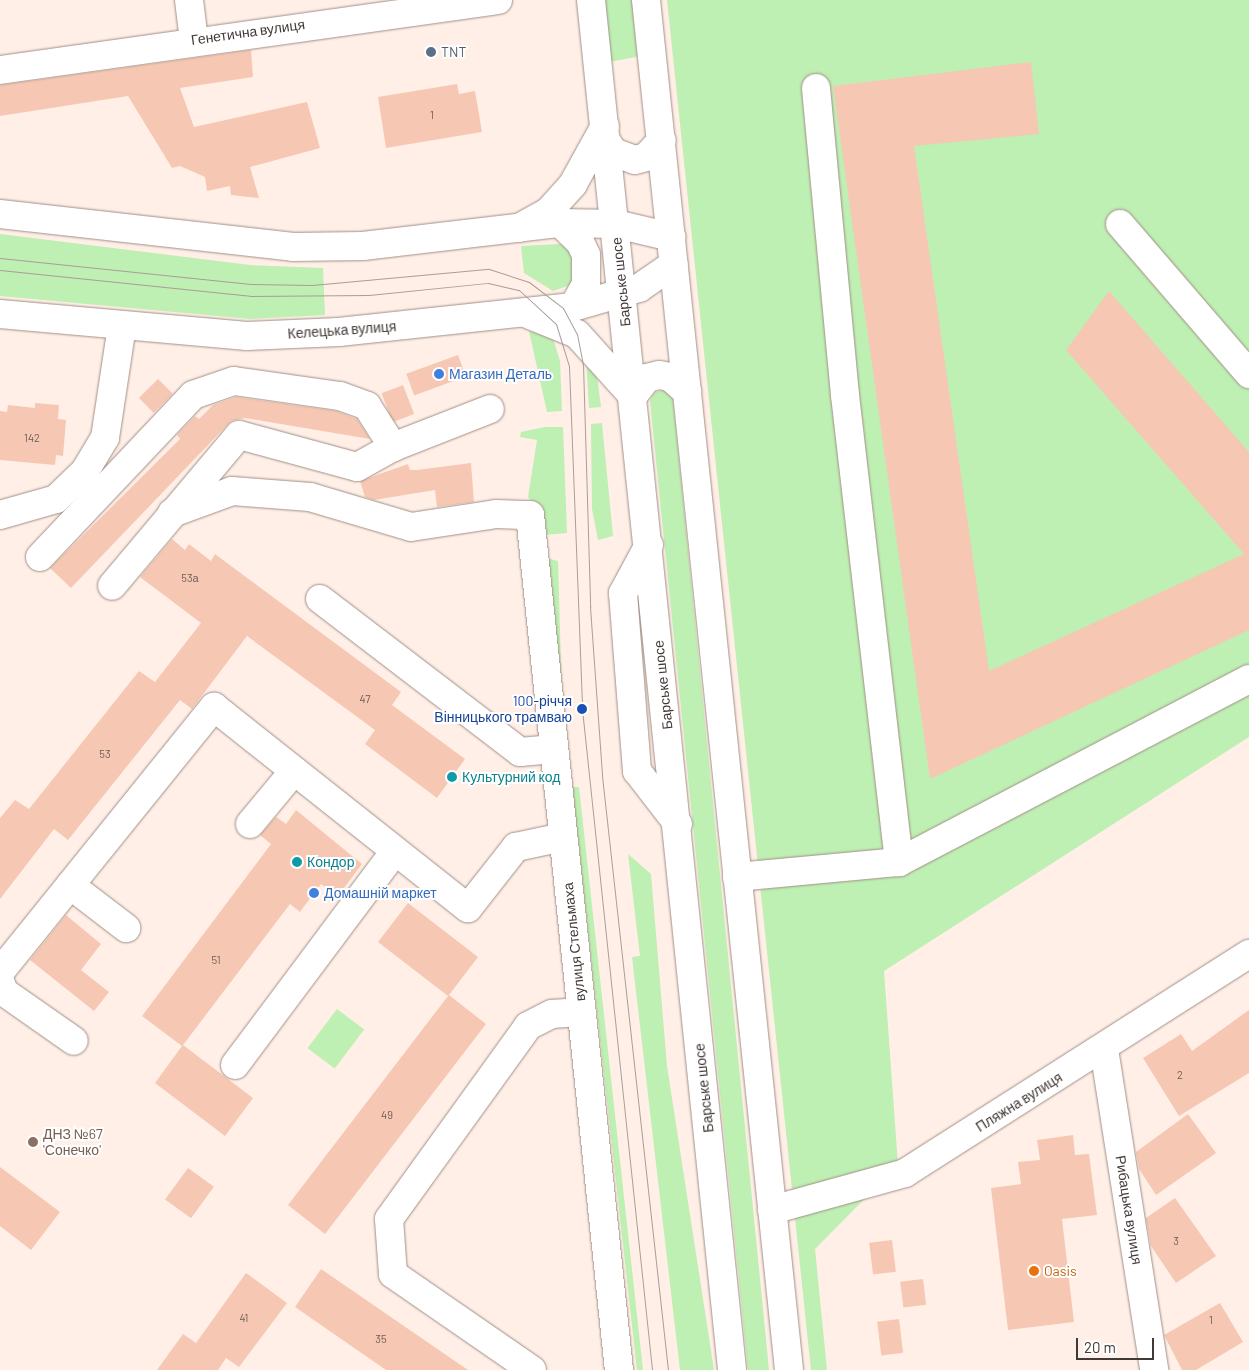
<!DOCTYPE html>
<meta charset="utf-8">
<style>
body{margin:0}
#map{position:relative;width:1249px;height:1370px;overflow:hidden;background:#ffefe7;font-family:Barlow,sans-serif}
div>[style]{position:absolute}
[style*='--x']{left:calc(var(--x)*1px);top:calc(var(--y)*1px);width:calc(var(--w)*1px);rotate:calc(var(--a)*1deg)}
.green>*{inset:0;background:#beefb3;transform-origin:0 0}
.building>*{inset:0;background:#f6c8b3;transform-origin:0 0}
.roads{filter:drop-shadow(0 0 1px #a18f86) drop-shadow(0 0 1px #a18f86)}
.minor>*{height:28px;margin:-14px;padding:0 14px;transform-origin:14px;border-radius:14px;background:#fff}
.major>*{height:28px;margin:-14px;padding:0 14px;transform-origin:14px;border-radius:14px;background:#fff}
.highway>*{height:28px;margin:-14px;padding:0 14px;transform-origin:14px;border-radius:14px;background:#fff}
.tram>*{height:1px;margin:-0.5px;padding:0 0.5px;transform-origin:0.5px;border-radius:0.5px;background:#a99d97}
.dots>*{width:14px;height:14px;translate:-50% -50%;box-sizing:border-box;border:2px solid #fff;border-radius:50%}
span{translate:-50% -50%;white-space:nowrap;text-align:center;line-height:1.15;-webkit-text-stroke:4px #fff;paint-order:stroke}
.number-label{font-size:11px;color:#6e5d55}
.number-label span{-webkit-text-stroke-width:0}
.street-label{font-size:14px;color:#413936}
.service-label{font-size:14px;color:#4e5e75}
.left{translate:0 -50%;text-align:left}
.shop-label{font-size:14px;color:#366cbe}
.transit-label{font-size:14px;color:#164399}
.right{translate:-100% -50%;text-align:right}
.culture-label{font-size:14px;color:#0d838f}
.education-label{font-size:14px;color:#785e54}
.food-label{font-size:14px;color:#c56008}
.scale{position:absolute;left:1076px;top:1338px;width:78px;height:22px;box-sizing:border-box;border:2px solid #413936;border-top:0;padding-left:6px;font-size:15px;line-height:18px;white-space:nowrap;color:#413936;-webkit-text-stroke:4px #fff;paint-order:stroke}
</style>
<div id="map">
<div class="green">
<i style="clip-path:polygon(591px 0,646px 0,652px 54px,598px 64px)"></i>
<i style="clip-path:polygon(667px 0,1249px 0,1249px 737px,884px 971px,898px 1165px,815px 1249px,827px 1370px,811px 1370px)"></i>
<i style="clip-path:polygon(0 234px,250px 265px,323px 268px,325px 315px,250px 319px,0 296px)"></i>
<i style="clip-path:polygon(560px 244px,573px 252px,573px 284px,553px 291px,524px 273px,521px 246px)"></i>
<i style="clip-path:polygon(529px 331px,553px 338px,560px 361px,562px 411px,547px 412px)"></i>
<i style="clip-path:polygon(586px 357px,597px 376px,601px 407px,589px 408px)"></i>
<i style="clip-path:polygon(664px 390px,673px 399px,769px 1370px,748px 1370px,650px 401px,654px 393px)"></i>
<i style="clip-path:polygon(602px 423px,613px 536px,598px 540px,592px 509px,591px 424px)"></i>
<i style="clip-path:polygon(545px 427px,563px 427px,567px 533px,544px 535px,541px 513px,528px 497px,537px 440px,520px 437px,521px 432px)"></i>
<i style="clip-path:polygon(546px 558px,558px 561px,562px 701px)"></i>
<i style="clip-path:polygon(572px 787px,579px 787px,643px 1370px,637px 1370px)"></i>
<i style="clip-path:polygon(628px 854px,651px 874px,667px 1066px,714px 1370px,680px 1370px,632px 957px,640px 956px)"></i>
<i style="left:337px;top:1009px;width:34px;height:49px;rotate:37deg"></i>
</div>
<div class="building">
<i style="clip-path:polygon(251px 50px,253px 77px,180px 88px,194px 127px,307px 102px,320px 148px,250px 167px,259px 198px,231px 195px,230px 186px,207px 191px,205px 177px,180px 166px,172px 168px,128px 96px,0 116px,0 85px)"></i>
<i style="clip-path:polygon(1031px 62px,1039px 134px,914px 146px,989px 671px,1244px 554px,1066px 350px,1109px 291px,1249px 452px,1249px 630px,930px 779px,833px 86px)"></i>
<i style="clip-path:polygon(457px 84px,459px 94px,475px 91px,482px 132px,386px 148px,378px 97px)"></i>
<i style="left:458px;top:355px;width:23px;height:55px;rotate:70deg"></i>
<i style="left:158px;top:379px;width:21px;height:27px;rotate:45deg"></i>
<i style="left:403px;top:385px;width:31px;height:23px;rotate:69deg"></i>
<i style="clip-path:polygon(236px 397px,336px 411px,357px 419px,370px 439px,245px 418px,231px 421px,71px 588px,50px 568px,180px 439px,177px 435px,195px 416px,199px 419px,213px 405px)"></i>
<i style="clip-path:polygon(35px 403px,59px 405px,58px 419px,66px 420px,63px 456px,56px 455px,55px 465px,0 460px,0 411px,7px 412px,8px 405px,35px 408px)"></i>
<i style="clip-path:polygon(471px 463px,474px 502px,437px 507px,435px 490px,374px 500px,365px 497px,360px 481px,408px 464px,410px 470px,417px 470px)"></i>
<i style="clip-path:polygon(172px 539px,185px 550px,189px 544px,211px 561px,215px 554px,401px 692px,392px 705px,465px 759px,437px 798px,365px 744px,375px 730px,247px 636px,192px 709px,180px 700px,68px 840px,54px 829px,0 899px,0 818px,15px 800px,29px 809px,139px 671px,155px 682px,201px 623px,140px 577px)"></i>
<i style="clip-path:polygon(296px 810px,362px 864px,338px 896px,321px 884px,300px 912px,290px 904px,183px 1045px,253px 1098px,225px 1136px,155px 1083px,182px 1046px,142px 1016px,271px 844px,260px 835px,276px 817px,286px 824px)"></i>
<i style="clip-path:polygon(408px 903px,478px 957px,449px 995px,486px 1024px,325px 1234px,288px 1205px,448px 996px,378px 942px)"></i>
<i style="clip-path:polygon(66px 915px,101px 944px,81px 970px,109px 992px,94px 1011px,30px 960px)"></i>
<i style="clip-path:polygon(1249px 1010px,1249px 1073px,1179px 1116px,1143px 1058px,1181px 1034px,1192px 1051px)"></i>
<i style="clip-path:polygon(1188px 1114px,1216px 1153px,1156px 1195px,1139px 1169px,1136px 1152px)"></i>
<i style="clip-path:polygon(1073px 1135px,1075px 1155px,1089px 1154px,1097px 1215px,1062px 1219px,1074px 1322px,1008px 1330px,991px 1188px,1021px 1184px,1018px 1162px,1040px 1160px,1037px 1140px)"></i>
<i style="clip-path:polygon(0 1167px,60px 1212px,31px 1250px,0 1226px)"></i>
<i style="left:188px;top:1168px;width:32px;height:39px;rotate:36deg"></i>
<i style="clip-path:polygon(1175px 1198px,1216px 1256px,1176px 1283px,1151px 1246px,1146px 1218px)"></i>
<i style="left:892px;top:1240px;width:32px;height:23px;rotate:83deg"></i>
<i style="clip-path:polygon(321px 1269px,468px 1370px,386px 1370px,295px 1307px)"></i>
<i style="clip-path:polygon(246px 1273px,287px 1303px,239px 1367px,226px 1358px,218px 1370px,157px 1370px,183px 1334px,196px 1343px)"></i>
<i style="left:923px;top:1279px;width:26px;height:23px;rotate:83deg"></i>
<i style="clip-path:polygon(1220px 1303px,1243px 1342px,1196px 1370px,1182px 1370px,1164px 1335px)"></i>
<i style="left:899px;top:1319px;width:34px;height:22px;rotate:83deg"></i>
</div>
<div class="roads">
<div class="minor">
<i style="--x:189;--y:0;--w:39;--a:83"></i>
<i style="--x:0;--y:70;--w:503;--a:-8"></i>
<i style="--x:816;--y:88;--w:308;--a:84.6"></i>
<i style="--x:845;--y:395;--w:470;--a:83.4"></i>
<i style="--x:899;--y:862;--w:395;--a:-27.6"></i>
<i style="--x:1120;--y:224;--w:198;--a:49.3"></i>
<i style="--x:393;--y:447;--w:104;--a:-21.4"></i>
<i style="--x:172;--y:513;--w:64;--a:-20.1"></i>
<i style="--x:232;--y:491;--w:78;--a:4.4"></i>
<i style="--x:310;--y:497;--w:105;--a:16.5"></i>
<i style="--x:411;--y:527;--w:86;--a:-8.7"></i>
<i style="--x:496;--y:514;--w:34;--a:2"></i>
<i style="--x:530;--y:515;--w:860;--a:84.06"></i>
<i style="--x:0;--y:515;--w:58;--a:-15.9"></i>
<i style="--x:56;--y:499;--w:40;--a:-44"></i>
<i style="--x:85;--y:471;--w:39;--a:-59"></i>
<i style="--x:105;--y:438;--w:113;--a:-81.4"></i>
<i style="--x:649;--y:545;--w:55;--a:118.4"></i>
<i style="--x:623;--y:593;--w:179;--a:85.5"></i>
<i style="--x:637;--y:771;--w:67;--a:52.3"></i>
<i style="--x:40;--y:557;--w:223;--a:-46.6"></i>
<i style="--x:193;--y:395;--w:43;--a:-18.9"></i>
<i style="--x:234;--y:381;--w:107;--a:8.1"></i>
<i style="--x:340;--y:396;--w:29;--a:20"></i>
<i style="--x:367;--y:406;--w:49;--a:57.6"></i>
<i style="--x:393;--y:447;--w:41;--a:150.9"></i>
<i style="--x:357;--y:467;--w:122;--a:-164.8"></i>
<i style="--x:239;--y:435;--w:197;--a:130.1"></i>
<i style="--x:320;--y:599;--w:252;--a:37.4"></i>
<i style="--x:520;--y:752;--w:34;--a:-5"></i>
<i style="--x:250;--y:824;--w:69;--a:-50.3"></i>
<i style="--x:737;--y:877;--w:163;--a:-5.3"></i>
<i style="--x:70;--y:885;--w:71;--a:37.5"></i>
<i style="--x:0;--y:972;--w:341;--a:-51.1"></i>
<i style="--x:214;--y:707;--w:324;--a:38.4"></i>
<i style="--x:468;--y:908;--w:78;--a:-51.8"></i>
<i style="--x:516;--y:847;--w:48;--a:-12"></i>
<i style="--x:0;--y:981;--w:12;--a:70"></i>
<i style="--x:4;--y:992;--w:85;--a:35"></i>
<i style="--x:1104;--y:1049;--w:325;--a:81.1"></i>
<i style="--x:235;--y:1065;--w:267;--a:-53.2"></i>
<i style="--x:772;--y:1210;--w:138;--a:-15.5"></i>
<i style="--x:905;--y:1173;--w:408;--a:-32.5"></i>
<i style="--x:532;--y:1370;--w:169;--a:-145.4"></i>
<i style="--x:393;--y:1274;--w:55;--a:-94.2"></i>
<i style="--x:389;--y:1219;--w:238;--a:-54.2"></i>
<i style="--x:528;--y:1026;--w:27;--a:-27"></i>
<i style="--x:552;--y:1014;--w:29;--a:-4"></i>
</div>
<div class="major">
<i style="--x:0;--y:214;--w:295;--a:6.4"></i>
<i style="--x:293;--y:247;--w:70;--a:-0.8"></i>
<i style="--x:363;--y:246;--w:198;--a:-6.7"></i>
<i style="--x:560;--y:223;--w:56;--a:1"></i>
<i style="--x:616;--y:224;--w:57;--a:13.3"></i>
<i style="--x:560;--y:223;--w:28;--a:44"></i>
<i style="--x:580;--y:242;--w:14;--a:65"></i>
<i style="--x:586;--y:255;--w:29;--a:90"></i>
<i style="--x:586;--y:284;--w:26;--a:119"></i>
<i style="--x:0;--y:314;--w:248;--a:5.1"></i>
<i style="--x:247;--y:336;--w:92;--a:-2.5"></i>
<i style="--x:339;--y:332;--w:235;--a:-6.1"></i>
<i style="--x:573;--y:307;--w:69;--a:-16.1"></i>
<i style="--x:639;--y:288;--w:42;--a:-34.4"></i>
</div>
<div class="highway">
<i style="--x:591;--y:0;--w:1377;--a:84.12"></i>
<i style="--x:646;--y:0;--w:1377;--a:84.04"></i>
<i style="--x:607;--y:142;--w:12;--a:59"></i>
<i style="--x:613;--y:152;--w:23;--a:20"></i>
<i style="--x:635;--y:160;--w:11;--a:-15"></i>
<i style="--x:646;--y:157;--w:23;--a:-47"></i>
<i style="--x:519;--y:228;--w:33;--a:-29"></i>
<i style="--x:548;--y:212;--w:38;--a:-48"></i>
<i style="--x:573;--y:184;--w:66;--a:-61.1"></i>
<i style="--x:525;--y:313;--w:56;--a:22"></i>
<i style="--x:577;--y:334;--w:84;--a:47.9"></i>
<i style="--x:633;--y:396;--w:23;--a:-52"></i>
<i style="--x:647;--y:378;--w:12;--a:-14"></i>
<i style="--x:659;--y:375;--w:11;--a:10"></i>
<i style="--x:670;--y:377;--w:23;--a:41"></i>
</div>
</div>
<div class="tram">
<i style="--x:0;--y:258;--w:252;--a:5.9"></i>
<i style="--x:251;--y:284;--w:61;--a:0.9"></i>
<i style="--x:312;--y:285;--w:178;--a:-5.2"></i>
<i style="--x:489;--y:269;--w:42;--a:18"></i>
<i style="--x:529;--y:282;--w:43;--a:37.4"></i>
<i style="--x:563;--y:308;--w:30;--a:62"></i>
<i style="--x:577;--y:334;--w:31;--a:79"></i>
<i style="--x:583;--y:364;--w:243;--a:88.3"></i>
<i style="--x:590;--y:607;--w:169;--a:85.9"></i>
<i style="--x:602;--y:776;--w:598;--a:83.66"></i>
<i style="--x:0;--y:270;--w:251;--a:5.9"></i>
<i style="--x:250;--y:296;--w:119;--a:-0.5"></i>
<i style="--x:369;--y:295;--w:120;--a:-5.8"></i>
<i style="--x:488;--y:283;--w:32;--a:13"></i>
<i style="--x:519;--y:290;--w:50;--a:42.6"></i>
<i style="--x:556;--y:324;--w:44;--a:72.8"></i>
<i style="--x:569;--y:366;--w:343;--a:87.8"></i>
<i style="--x:582;--y:709;--w:665;--a:83.95"></i>
</div>
<div class="dots">
<i style="left:431px;top:52px;background:#5c6f8a"></i>
<i style="left:439px;top:374px;background:#3f7fe0"></i>
<i style="left:582px;top:709px;background:#1a4fb4"></i>
<i style="left:452px;top:777px;background:#0f9aa8"></i>
<i style="left:297px;top:862px;background:#0f9aa8"></i>
<i style="left:314px;top:893px;background:#3f7fe0"></i>
<i style="left:33px;top:1142px;background:#8d6e63"></i>
<i style="left:1034px;top:1271px;background:#e8710a"></i>
</div>
<div class="number-label">
<span style="left:432px;top:115px">1</span>
<span style="left:32px;top:438px">142</span>
<span style="left:190px;top:578px">53а</span>
<span style="left:365px;top:699px">47</span>
<span style="left:105px;top:754px">53</span>
<span style="left:216px;top:960px">51</span>
<span style="left:1180px;top:1075px">2</span>
<span style="left:387px;top:1115px">49</span>
<span style="left:1176px;top:1241px">3</span>
<span style="left:244px;top:1318px">41</span>
<span style="left:1211px;top:1320px">1</span>
<span style="left:381px;top:1339px">35</span>
</div>
<div class="street-label">
<span style="left:248px;top:32px;rotate:-8deg">Генетична вулиця</span>
<span style="left:621px;top:282px;rotate:-96deg">Барське шосе</span>
<span style="left:342px;top:330px;rotate:-4deg">Келецька вулиця</span>
<span style="left:663px;top:685px;rotate:-96deg">Барське шосе</span>
<span style="left:574px;top:942px;rotate:-96deg">вулиця Стельмаха</span>
<span style="left:704px;top:1088px;rotate:-96deg">Барське шосе</span>
<span style="left:1019px;top:1102px;rotate:-32deg">Пляжна вулиця</span>
<span style="left:1129px;top:1210px;rotate:81deg">Рибацька вулиця</span>
</div>
<div class="service-label">
<span class="left" style="left:441px;top:52px">TNT</span>
</div>
<div class="shop-label">
<span class="left" style="left:449px;top:374px">Магазин Деталь</span>
<span class="left" style="left:324px;top:893px">Домашній маркет</span>
</div>
<div class="transit-label">
<span class="right" style="left:572px;top:709px">100-річчя<br>Вінницького трамваю</span>
</div>
<div class="culture-label">
<span class="left" style="left:462px;top:777px">Культурний код</span>
<span class="left" style="left:307px;top:862px">Кондор</span>
</div>
<div class="education-label">
<span class="left" style="left:43px;top:1142px">ДНЗ №67<br>'Сонечко'</span>
</div>
<div class="food-label">
<span class="left" style="left:1044px;top:1271px">Oasis</span>
</div>
<div class="scale">20 m</div>
</div>
